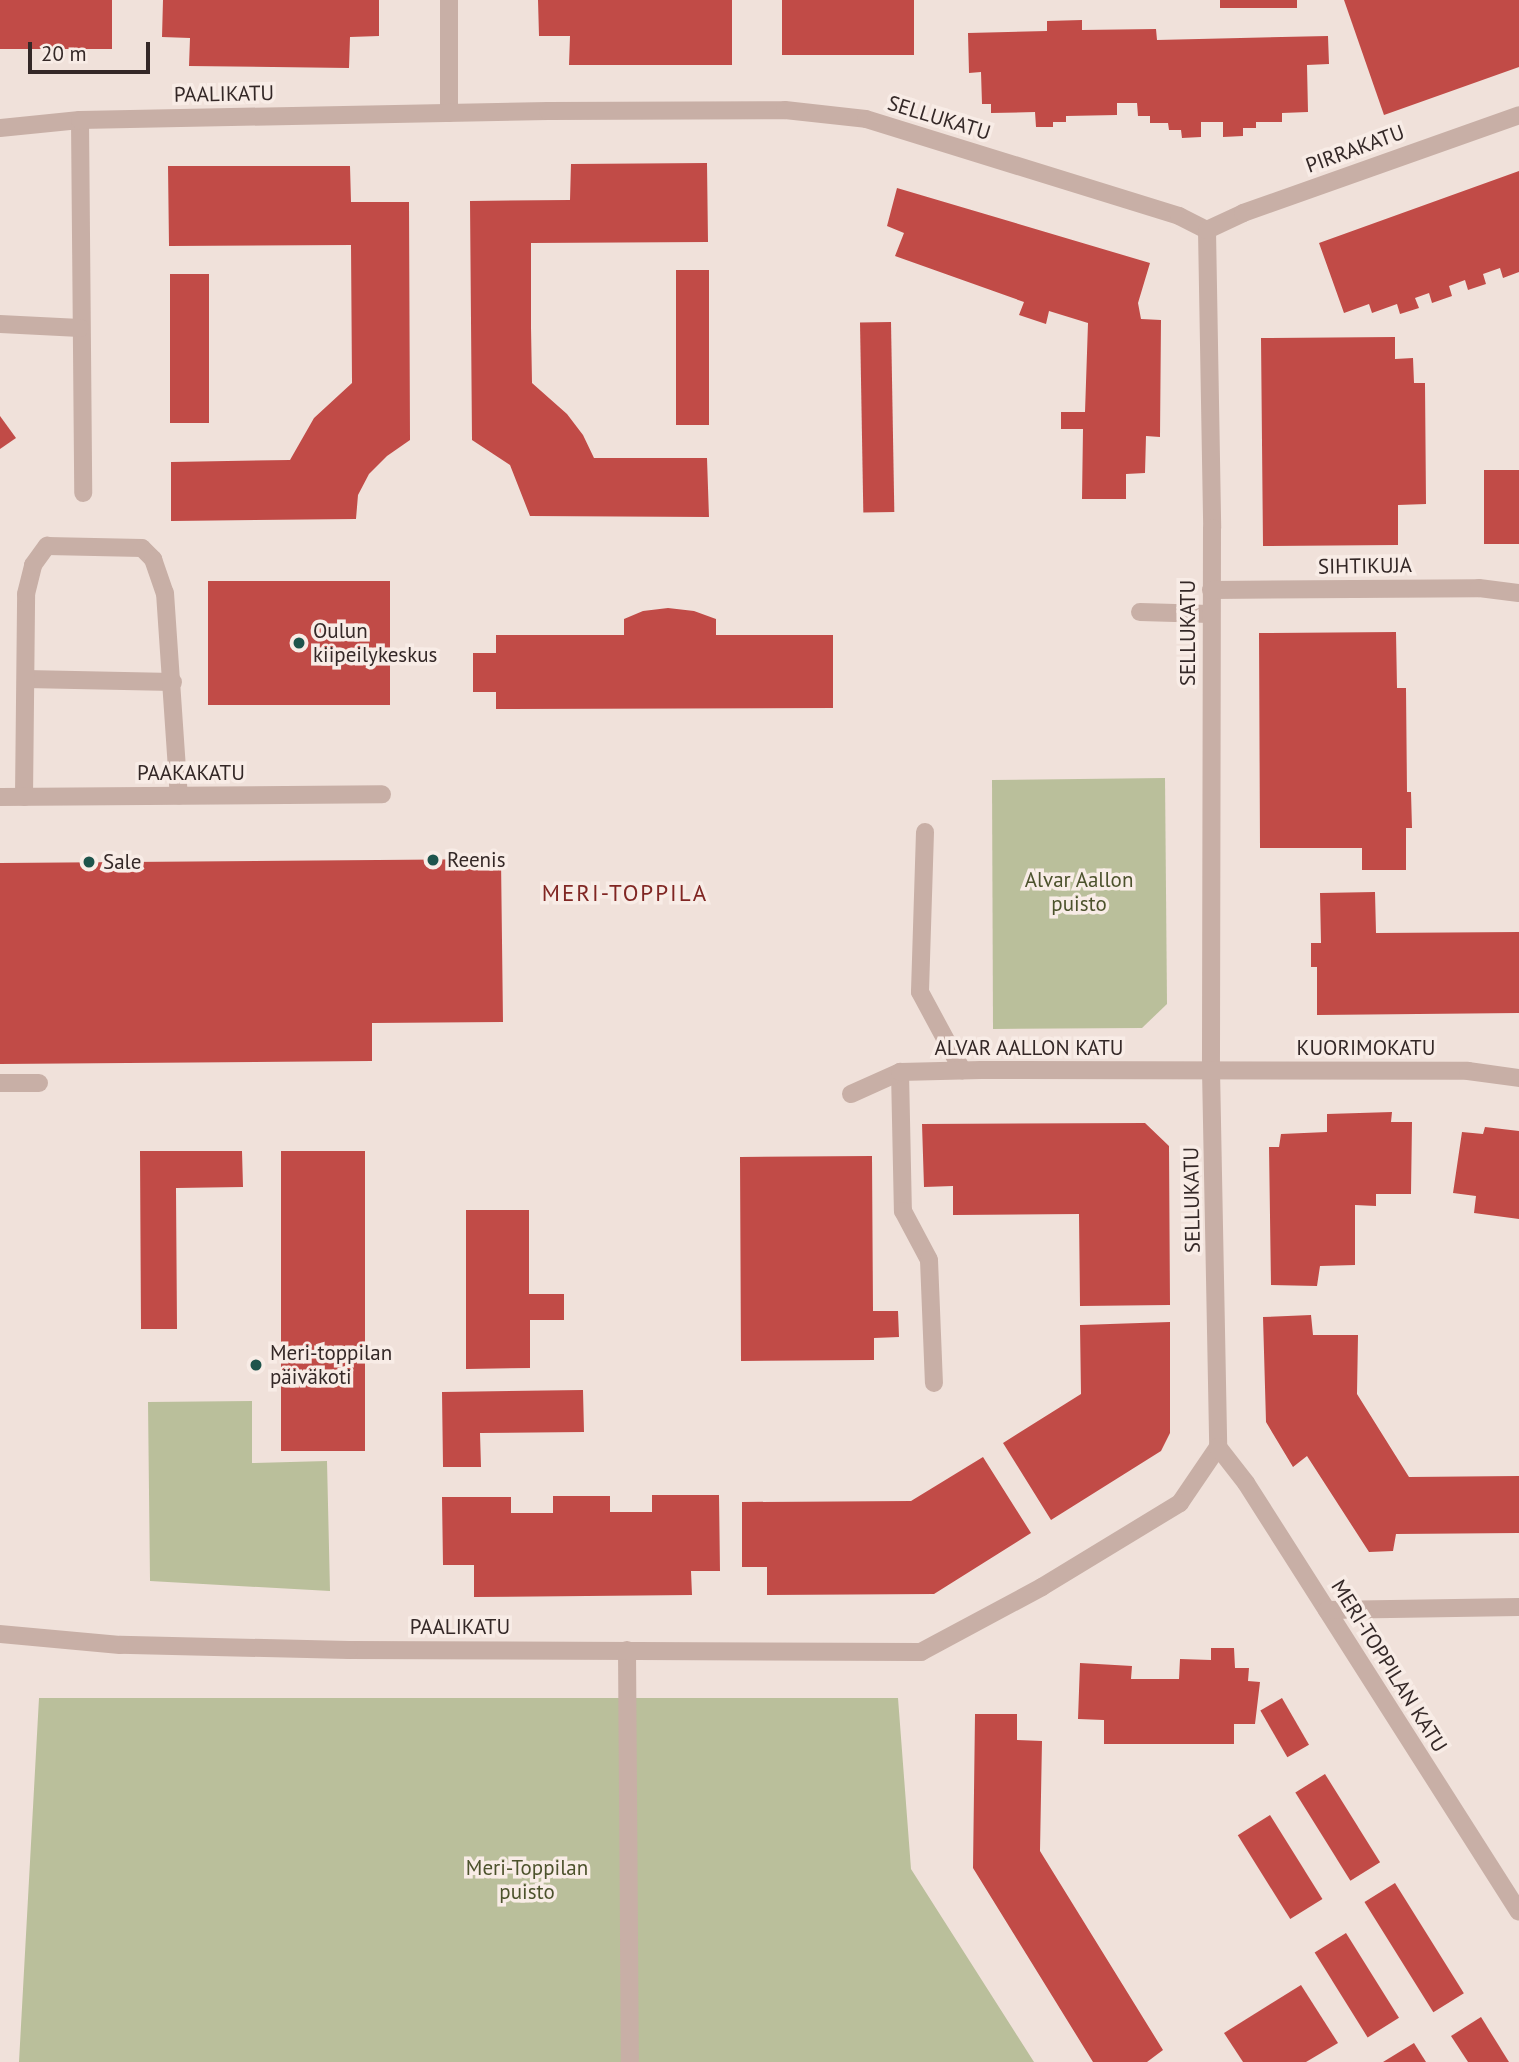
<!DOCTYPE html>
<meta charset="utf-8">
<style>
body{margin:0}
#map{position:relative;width:1519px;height:2062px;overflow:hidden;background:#f0e1da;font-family:"PT Sans",sans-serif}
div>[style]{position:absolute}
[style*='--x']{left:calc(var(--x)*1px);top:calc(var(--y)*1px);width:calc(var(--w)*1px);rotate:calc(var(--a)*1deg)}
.green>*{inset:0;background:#babf9b}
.building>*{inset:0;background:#c14b47;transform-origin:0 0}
.lane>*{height:18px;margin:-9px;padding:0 9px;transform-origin:9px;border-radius:9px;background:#c8afa6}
.street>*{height:18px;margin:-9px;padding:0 9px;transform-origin:9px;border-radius:9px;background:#c8afa6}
.dots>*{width:19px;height:19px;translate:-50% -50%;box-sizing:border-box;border:4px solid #f8ece6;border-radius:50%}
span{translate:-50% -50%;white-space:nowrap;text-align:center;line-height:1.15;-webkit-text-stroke:7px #f8ece6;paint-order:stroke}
.street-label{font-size:21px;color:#342827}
.poi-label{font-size:21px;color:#342827}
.left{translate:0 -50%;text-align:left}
.park-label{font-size:21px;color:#4c522c}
.neighbourhood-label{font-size:23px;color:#802623;letter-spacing:2px}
.scale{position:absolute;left:28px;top:42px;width:122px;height:32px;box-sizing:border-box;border:4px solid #342827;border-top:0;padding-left:9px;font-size:21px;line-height:24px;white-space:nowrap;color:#342827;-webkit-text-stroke:5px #f8ece6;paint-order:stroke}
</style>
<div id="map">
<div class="green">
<i style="clip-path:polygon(1165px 778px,1167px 1004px,1142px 1028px,993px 1029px,992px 780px)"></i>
<i style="clip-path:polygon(252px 1401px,252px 1463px,327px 1461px,330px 1591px,150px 1581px,148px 1402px)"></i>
<i style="clip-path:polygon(39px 1698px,898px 1698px,911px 1869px,1034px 2062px,19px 2062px)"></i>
</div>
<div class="building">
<i style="left:0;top:0;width:112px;height:49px"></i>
<i style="clip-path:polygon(163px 0,379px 0,379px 36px,350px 37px,349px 68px,189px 66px,190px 38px,162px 37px)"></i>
<i style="clip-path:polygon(538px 0,732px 0,732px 65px,569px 65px,570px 36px,539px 36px)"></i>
<i style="left:782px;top:0;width:132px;height:55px"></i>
<i style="left:1220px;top:0;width:77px;height:8px"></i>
<i style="clip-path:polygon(1344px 0,1519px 0,1519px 67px,1384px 115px)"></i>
<i style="clip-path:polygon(1082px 20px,1082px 30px,1156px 29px,1157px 40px,1328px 36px,1329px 64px,1307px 65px,1308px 112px,1282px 113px,1282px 122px,1256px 122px,1256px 128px,1243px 128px,1243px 136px,1223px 137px,1223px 122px,1201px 122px,1201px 137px,1182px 138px,1181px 130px,1169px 130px,1168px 123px,1150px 123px,1150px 116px,1138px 116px,1137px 103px,1117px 103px,1117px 115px,1066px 116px,1066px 122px,1053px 122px,1053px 127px,1036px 127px,1035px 112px,991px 113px,991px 104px,982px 104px,981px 72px,969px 73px,968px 33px,1047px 31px,1047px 21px)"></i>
<i style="clip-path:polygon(707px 163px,708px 242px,531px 243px,531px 327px,532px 383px,567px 414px,583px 435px,594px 458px,707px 458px,709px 517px,530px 516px,510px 465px,472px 440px,470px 201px,570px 200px,571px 164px)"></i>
<i style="clip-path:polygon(168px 166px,350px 166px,351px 202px,409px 202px,410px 440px,387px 456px,369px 474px,358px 495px,356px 519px,171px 521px,171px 462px,290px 460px,314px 418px,352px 383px,351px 245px,169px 246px)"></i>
<i style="clip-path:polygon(1519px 171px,1519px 272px,1503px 278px,1500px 268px,1483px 274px,1486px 284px,1468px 290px,1465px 280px,1449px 286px,1452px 296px,1432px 303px,1429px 293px,1415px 298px,1419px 308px,1400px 314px,1397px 304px,1372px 313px,1369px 304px,1344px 313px,1319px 243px)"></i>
<i style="clip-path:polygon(897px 188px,1150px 263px,1138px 303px,1141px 319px,1161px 320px,1160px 437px,1146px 436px,1145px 473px,1126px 474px,1126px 499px,1082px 499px,1083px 429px,1061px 429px,1061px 412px,1085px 412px,1088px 323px,1049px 311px,1046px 324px,1019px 315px,1024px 302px,895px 256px,904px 233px,887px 226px)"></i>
<i style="left:676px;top:270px;width:33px;height:155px"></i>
<i style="left:170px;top:274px;width:39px;height:149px"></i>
<i style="left:891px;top:322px;width:190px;height:31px;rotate:89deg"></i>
<i style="clip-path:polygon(1395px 337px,1395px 359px,1413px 358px,1414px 383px,1425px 383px,1426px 504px,1398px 505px,1398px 545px,1263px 546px,1261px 338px)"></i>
<i style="clip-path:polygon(0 416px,16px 438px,0 449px)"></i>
<i style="left:1519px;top:470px;width:74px;height:35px;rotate:90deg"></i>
<i style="left:390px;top:581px;width:124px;height:182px;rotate:90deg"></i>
<i style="clip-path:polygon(668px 608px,694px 611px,716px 619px,716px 635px,833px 635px,833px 708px,496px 709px,496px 692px,473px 692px,473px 653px,496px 653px,496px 635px,624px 635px,624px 619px,643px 611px)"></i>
<i style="clip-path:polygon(1396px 632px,1397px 688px,1406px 688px,1407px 792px,1411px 792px,1412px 828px,1406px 828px,1406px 870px,1362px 870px,1362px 848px,1260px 848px,1259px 633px)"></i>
<i style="clip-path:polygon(501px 859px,503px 1022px,372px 1023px,372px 1061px,0 1064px,0 863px)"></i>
<i style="clip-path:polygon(1375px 892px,1376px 933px,1519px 932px,1519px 1013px,1317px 1015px,1317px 967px,1311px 967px,1311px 943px,1321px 943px,1320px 893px)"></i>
<i style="clip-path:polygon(1392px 1112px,1391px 1122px,1412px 1122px,1411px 1194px,1376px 1194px,1376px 1206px,1355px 1205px,1355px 1265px,1320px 1266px,1317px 1286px,1271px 1285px,1269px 1147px,1279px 1147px,1281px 1134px,1327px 1132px,1327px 1114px)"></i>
<i style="clip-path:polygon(1145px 1123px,1169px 1146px,1170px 1305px,1080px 1306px,1079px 1214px,953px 1215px,953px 1186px,924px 1187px,922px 1124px)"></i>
<i style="clip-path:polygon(1485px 1127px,1519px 1131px,1519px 1219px,1474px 1213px,1476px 1196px,1453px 1193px,1462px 1132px,1483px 1134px)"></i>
<i style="clip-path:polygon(140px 1151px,242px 1151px,243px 1187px,176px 1188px,177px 1329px,141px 1329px)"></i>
<i style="left:281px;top:1151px;width:84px;height:300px"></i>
<i style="clip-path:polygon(872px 1156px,873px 1311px,898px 1311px,899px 1337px,874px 1338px,874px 1360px,741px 1361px,740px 1157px)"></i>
<i style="clip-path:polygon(466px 1210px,529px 1210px,529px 1294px,564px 1294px,564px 1320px,530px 1320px,530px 1368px,466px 1369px)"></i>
<i style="clip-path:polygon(1311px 1315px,1313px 1335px,1358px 1335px,1357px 1394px,1409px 1477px,1519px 1476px,1519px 1533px,1396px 1534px,1393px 1551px,1369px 1552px,1307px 1456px,1293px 1467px,1266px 1422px,1263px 1317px)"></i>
<i style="clip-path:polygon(1170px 1322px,1170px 1433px,1161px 1451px,1051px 1520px,1003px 1443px,1081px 1394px,1080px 1325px)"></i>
<i style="clip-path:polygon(583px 1390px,584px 1432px,480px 1433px,481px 1467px,443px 1467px,442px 1392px)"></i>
<i style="clip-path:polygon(983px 1457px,1031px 1533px,934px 1594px,767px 1595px,767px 1567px,742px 1567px,742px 1502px,911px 1501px)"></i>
<i style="clip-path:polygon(652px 1495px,719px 1495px,720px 1571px,691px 1571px,692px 1595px,474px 1597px,474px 1565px,443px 1565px,442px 1497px,511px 1497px,511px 1513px,553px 1513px,553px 1496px,610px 1496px,610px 1512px,652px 1512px)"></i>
<i style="clip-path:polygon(1211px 1648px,1234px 1648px,1235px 1668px,1249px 1668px,1248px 1681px,1260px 1682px,1255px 1724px,1234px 1724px,1234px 1744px,1104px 1744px,1104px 1720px,1078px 1719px,1080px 1663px,1132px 1666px,1131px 1679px,1179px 1679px,1180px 1659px,1211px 1660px)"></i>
<i style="left:1282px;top:1698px;width:54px;height:25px;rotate:60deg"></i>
<i style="clip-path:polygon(975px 1714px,1017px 1714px,1017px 1740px,1042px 1741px,1040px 1851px,1163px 2050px,1147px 2062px,1093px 2062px,973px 1868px)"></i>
<i style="left:1325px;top:1774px;width:104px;height:35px;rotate:58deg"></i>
<i style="left:1270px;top:1815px;width:99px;height:38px;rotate:58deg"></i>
<i style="left:1395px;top:1883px;width:130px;height:36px;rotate:58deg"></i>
<i style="left:1346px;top:1933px;width:100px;height:37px;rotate:58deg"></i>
<i style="clip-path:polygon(1301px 1985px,1338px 2043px,1306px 2062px,1243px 2062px,1224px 2033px)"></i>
<i style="clip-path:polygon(1481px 2017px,1509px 2062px,1468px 2062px,1451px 2036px)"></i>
<i style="clip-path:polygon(1414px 2043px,1426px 2062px,1383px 2062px)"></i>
</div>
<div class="lane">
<i style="--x:80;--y:120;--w:373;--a:89.5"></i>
<i style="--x:0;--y:324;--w:80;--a:2.9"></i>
<i style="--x:1140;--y:612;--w:70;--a:1.6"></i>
<i style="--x:26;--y:679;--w:147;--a:1.2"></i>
<i style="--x:24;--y:797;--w:203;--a:-89.4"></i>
<i style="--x:26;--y:594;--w:30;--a:-76"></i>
<i style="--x:33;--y:565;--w:24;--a:-54"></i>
<i style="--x:47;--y:546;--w:95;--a:1.2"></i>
<i style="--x:142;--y:548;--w:16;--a:45"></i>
<i style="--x:153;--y:559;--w:36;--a:71"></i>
<i style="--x:165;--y:593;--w:203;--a:86.1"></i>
<i style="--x:925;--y:832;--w:160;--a:91.8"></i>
<i style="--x:920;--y:992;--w:89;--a:61.7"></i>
<i style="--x:900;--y:1072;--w:139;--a:88.8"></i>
<i style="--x:903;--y:1211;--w:55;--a:62"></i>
<i style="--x:929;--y:1260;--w:123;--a:87.7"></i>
<i style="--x:627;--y:1650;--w:412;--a:89.6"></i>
</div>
<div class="street">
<i style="--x:449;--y:113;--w:113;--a:-90"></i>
<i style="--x:0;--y:128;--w:80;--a:-5.7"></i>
<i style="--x:80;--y:120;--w:468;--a:-1.1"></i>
<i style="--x:548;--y:111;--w:237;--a:-0.2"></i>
<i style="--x:785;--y:110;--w:81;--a:6.3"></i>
<i style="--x:866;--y:119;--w:328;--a:17.2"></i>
<i style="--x:1179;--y:216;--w:31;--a:27"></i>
<i style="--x:1207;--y:230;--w:298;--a:89"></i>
<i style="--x:1212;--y:528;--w:542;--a:90.11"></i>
<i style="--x:1211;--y:1070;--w:377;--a:88.9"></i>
<i style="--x:1218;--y:1447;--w:68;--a:124.2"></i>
<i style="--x:1180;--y:1503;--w:162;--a:148.7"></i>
<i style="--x:1042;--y:1587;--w:137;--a:151.8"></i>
<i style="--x:921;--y:1652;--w:572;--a:-179.8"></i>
<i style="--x:349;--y:1650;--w:229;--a:-178.7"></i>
<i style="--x:120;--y:1645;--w:121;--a:-174.8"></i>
<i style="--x:1207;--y:230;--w:40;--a:-25"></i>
<i style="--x:1243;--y:213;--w:293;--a:-19.5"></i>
<i style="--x:1211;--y:590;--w:268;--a:-0.4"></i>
<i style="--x:1479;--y:588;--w:40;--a:7.1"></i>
<i style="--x:0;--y:797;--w:382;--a:-0.4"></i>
<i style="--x:0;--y:1083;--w:39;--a:0"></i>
<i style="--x:851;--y:1094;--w:54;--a:-24.2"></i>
<i style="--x:900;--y:1072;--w:81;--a:-1.4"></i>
<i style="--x:981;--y:1070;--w:487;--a:0.1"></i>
<i style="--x:1468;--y:1071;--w:51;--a:7.8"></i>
<i style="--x:1218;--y:1447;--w:46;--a:52.1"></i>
<i style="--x:1246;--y:1483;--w:508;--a:57.53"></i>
<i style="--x:1327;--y:1610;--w:192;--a:-0.9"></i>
</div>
<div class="dots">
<i style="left:299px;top:643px;background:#1e544c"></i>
<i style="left:433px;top:860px;background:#1e544c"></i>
<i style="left:89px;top:862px;background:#1e544c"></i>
<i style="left:256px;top:1365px;background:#1e544c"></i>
</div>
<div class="street-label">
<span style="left:224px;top:94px;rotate:-1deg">PAALIKATU</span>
<span style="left:939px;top:118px;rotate:17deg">SELLUKATU</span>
<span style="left:1355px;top:149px;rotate:-20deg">PIRRAKATU</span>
<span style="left:1365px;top:566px;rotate:-1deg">SIHTIKUJA</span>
<span style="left:1188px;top:633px;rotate:-90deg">SELLUKATU</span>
<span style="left:191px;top:773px">PAAKAKATU</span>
<span style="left:1029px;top:1048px">ALVAR AALLON KATU</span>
<span style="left:1366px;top:1048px">KUORIMOKATU</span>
<span style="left:1192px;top:1200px;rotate:-91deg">SELLUKATU</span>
<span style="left:460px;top:1627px">PAALIKATU</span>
<span style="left:1389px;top:1666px;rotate:58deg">MERI-TOPPILAN KATU</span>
</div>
<div class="poi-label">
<span class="left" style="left:313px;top:643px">Oulun<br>kiipeilykeskus</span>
<span class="left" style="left:447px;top:860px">Reenis</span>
<span class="left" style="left:103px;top:862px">Sale</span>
<span class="left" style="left:270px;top:1365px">Meri-toppilan<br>päiväkoti</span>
</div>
<div class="park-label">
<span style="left:1079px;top:892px">Alvar Aallon<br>puisto</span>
<span style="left:527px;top:1880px">Meri-Toppilan<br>puisto</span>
</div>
<div class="neighbourhood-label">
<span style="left:625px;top:893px">MERI-TOPPILA</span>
</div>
<div class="scale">20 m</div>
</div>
